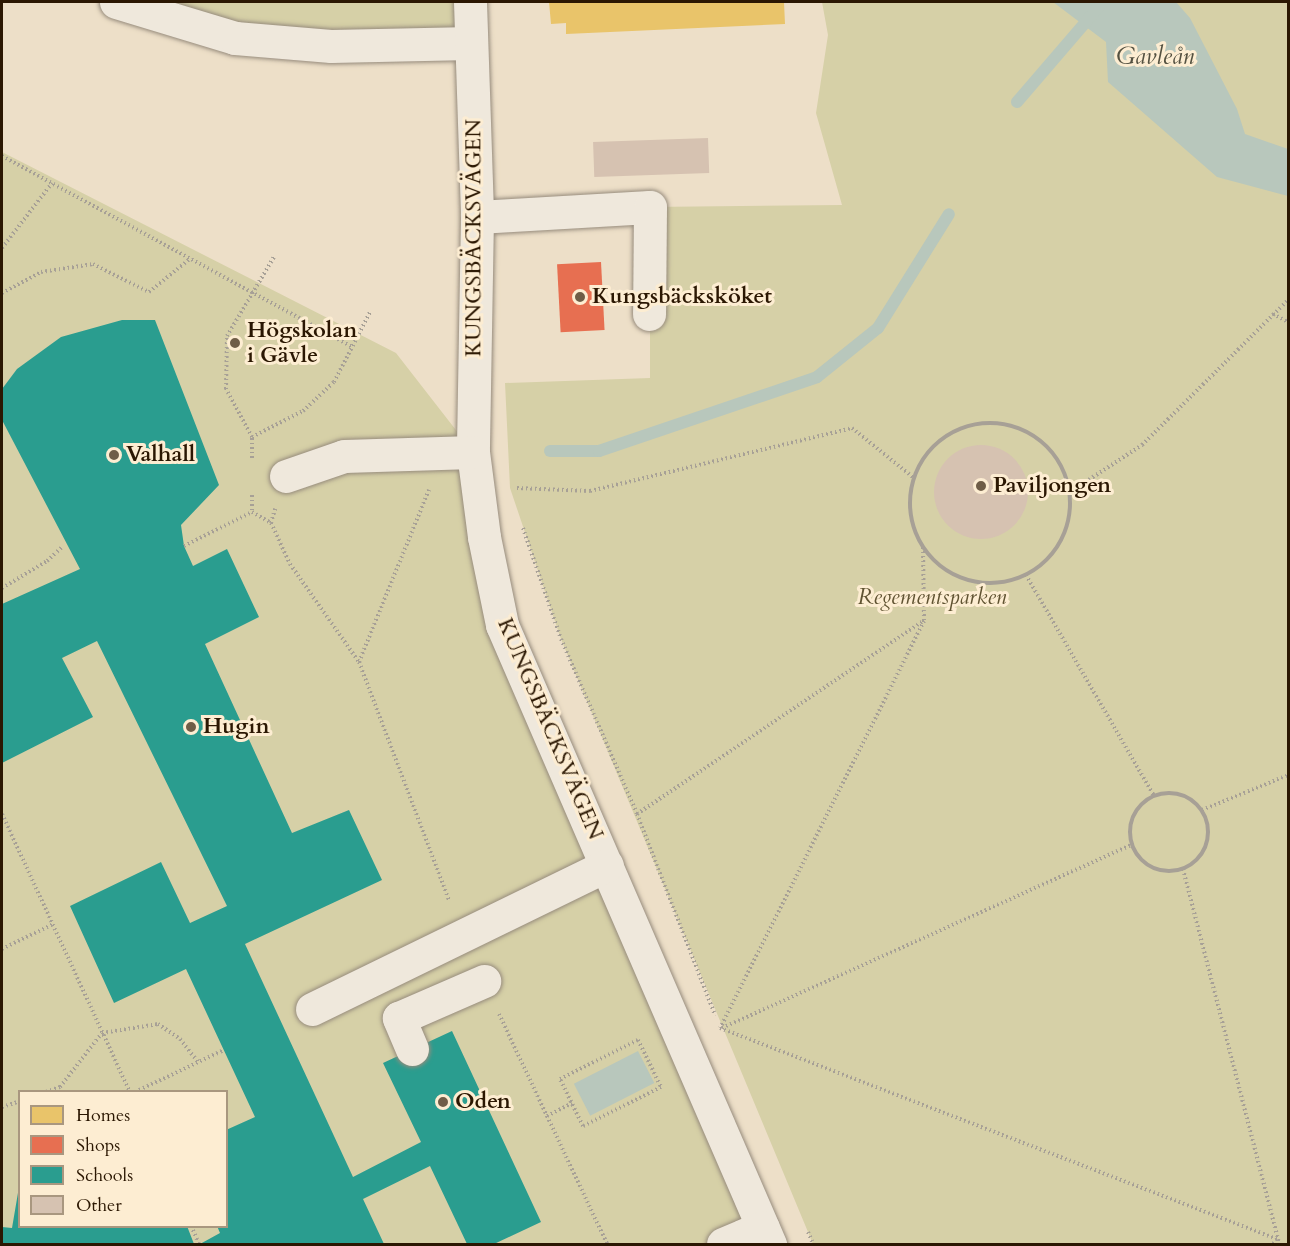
<!DOCTYPE html>
<meta charset="utf-8">
<style>
body{margin:0}
#map{position:relative;width:1290px;height:1246px;overflow:hidden;background:#eddfc8;font-family:Cardo,serif}
div>[style]{position:absolute}
[style*='--x']{left:calc(var(--x)*1px);top:calc(var(--y)*1px);width:calc(var(--w)*1px);rotate:calc(var(--a)*1deg)}
.green>*{inset:0;background:#d6d0a7}
.water>*{inset:0;background:#b8c7bc;transform-origin:0 0}
.homes>*{inset:0;background:#e9c46a}
.shops>*{inset:0;background:#e76f51;transform-origin:0 0}
.schools>*{inset:0;background:#2a9d8f}
.stream>*{height:12px;margin:-6px;padding:0 6px;transform-origin:6px;border-radius:6px;background:#b8c7bc}
.building>*{inset:0;background:#d6c2b1;transform-origin:0 0}
.round{border-radius:50%}
.path>*{height:4px;margin-top:-2px;transform-origin:0;background:repeating-linear-gradient(90deg,#a7a096 0 1.5px,transparent 0 4.5px)}
.path>.ring{margin:-2px;padding:0;box-sizing:content-box;background:none;border:4px solid #a7a096;border-radius:50%}
.roads{filter:drop-shadow(0 0 2px #978c7d) drop-shadow(0 0 2px #978c7d)}
.minor>*{height:33px;margin:-16.5px;padding:0 16.5px;transform-origin:16.5px;border-radius:16.5px;background:#efe8dc}
.dots>*{width:16px;height:16px;translate:-50% -50%;box-sizing:border-box;border:3px solid #fdedd2;border-radius:50%}
span{translate:-50% -50%;white-space:nowrap;text-align:center;line-height:1.15;-webkit-text-stroke:6px #fdedd2;paint-order:stroke}
.street-label{font-size:22px;color:#2b1702}
.poi-label{font-size:22px;color:#2b1702;font-weight:700}
.left{translate:0 -50%;text-align:left}
.park-label{font-size:22px;color:#605332;font-style:italic}
.water-label{font-size:24px;color:#545141;font-style:italic}
.frame{position:absolute;inset:0;border:3px solid #2b1702;pointer-events:none}
.legend{position:absolute;left:18px;top:1090px;width:210px;height:138px;box-sizing:border-box;background:#fdedd2;border:2px solid #a9977f;margin:0;padding:8px 10px;list-style:none;font-size:18px;color:#2b1702}
.legend li{display:flex;align-items:center;gap:12px;height:30px}
.legend b{width:30px;border:2px solid #a9977f}
</style>
<div id="map">
<div class="green">
<i style="clip-path:polygon(116px 2px,469px 2px,471px 43px,331px 46px)"></i>
<i style="clip-path:polygon(822px 2px,1288px 2px,1288px 1244px,813px 1244px,561px 639px,510px 488px,505px 383px,650px 378px,650px 207px,842px 205px,816px 113px,828px 35px)"></i>
<i style="clip-path:polygon(evenodd,2px 152px,396px 353px,473px 452px,502px 625px,772px 1244px,2px 1244px,2px 152px,20px 1092px,226px 1092px,226px 1226px,20px 1226px,20px 1092px)"></i>
</div>
<div class="water">
<i style="clip-path:polygon(1053px 2px,1176px 2px,1190px 18px,1237px 109px,1245px 134px,1288px 149px,1288px 196px,1217px 177px,1108px 82px,1106px 42px)"></i>
<i style="left:638px;top:1051px;width:36px;height:72px;rotate:63deg"></i>
</div>
<div class="homes">
<i style="clip-path:polygon(549px 2px,784px 2px,785px 24px,566px 34px,566px 23px,551px 24px)"></i>
</div>
<div class="shops">
<i style="left:601px;top:262px;width:68px;height:44px;rotate:87deg"></i>
</div>
<div class="schools">
<i style="clip-path:polygon(122px 320px,155px 320px,219px 485px,181px 525px,184px 546px,193px 566px,227px 549px,259px 617px,205px 644px,292px 833px,349px 810px,382px 880px,245px 944px,353px 1177px,421px 1142px,383px 1063px,452px 1031px,541px 1222px,494px 1244px,467px 1244px,430px 1166px,363px 1199px,384px 1244px,200px 1244px,220px 1233px,217px 1226px,226px 1226px,226px 1130px,255px 1117px,186px 969px,114px 1003px,70px 906px,161px 862px,190px 923px,227px 906px,97px 641px,62px 658px,93px 717px,2px 763px,2px 604px,80px 569px,2px 420px,2px 389px,17px 369px,61px 337px)"></i>
<i style="clip-path:polygon(20px 1181px,20px 1226px,187px 1226px,194px 1244px,2px 1244px,2px 1227px,12px 1228px)"></i>
</div>
<div class="stream">
<i style="--x:1017;--y:102;--w:132;--a:-49.3"></i>
<i style="--x:550;--y:451;--w:49;--a:0"></i>
<i style="--x:599;--y:451;--w:230;--a:-18.7"></i>
<i style="--x:817;--y:377;--w:78;--a:-38.8"></i>
<i style="--x:878;--y:328;--w:134;--a:-58.1"></i>
</div>
<div class="building">
<i style="left:708px;top:138px;width:35px;height:115px;rotate:88deg"></i>
<i class="round" style="left:934px;top:445px;width:94px;height:94px"></i>
</div>
<div class="path">
<i style="--x:2;--y:156;--w:400;--a:28.6"></i>
<i style="--x:2;--y:248;--w:82;--a:-52.4"></i>
<i style="--x:2;--y:293;--w:44;--a:-28.3"></i>
<i style="--x:41;--y:272;--w:53;--a:-8.7"></i>
<i style="--x:93;--y:264;--w:63;--a:26.6"></i>
<i style="--x:149;--y:292;--w:54;--a:-39"></i>
<i style="--x:1273;--y:314;--w:17;--a:28"></i>
<i class="ring" style="left:910px;top:423px;width:156px;height:156px"></i>
<i style="--x:252;--y:437;--w:57;--a:-27"></i>
<i style="--x:303;--y:411;--w:42;--a:-43.1"></i>
<i style="--x:334;--y:382;--w:79;--a:-62.8"></i>
<i style="--x:252;--y:458;--w:21;--a:-90"></i>
<i style="--x:252;--y:437;--w:55;--a:-118.4"></i>
<i style="--x:226;--y:389;--w:53;--a:-88.9"></i>
<i style="--x:227;--y:336;--w:92;--a:-59.3"></i>
<i style="--x:517;--y:488;--w:73;--a:2.4"></i>
<i style="--x:590;--y:491;--w:269;--a:-13.5"></i>
<i style="--x:852;--y:428;--w:80;--a:38.9"></i>
<i style="--x:1070;--y:492;--w:86;--a:-33.1"></i>
<i style="--x:1142;--y:445;--w:206;--a:-44.8"></i>
<i style="--x:252;--y:495;--w:17;--a:90"></i>
<i style="--x:252;--y:512;--w:22;--a:30"></i>
<i style="--x:271;--y:523;--w:45;--a:65.1"></i>
<i style="--x:290;--y:564;--w:120;--a:54.9"></i>
<i style="--x:359;--y:662;--w:254;--a:69.3"></i>
<i style="--x:271;--y:523;--w:15;--a:-74"></i>
<i style="--x:523;--y:528;--w:117;--a:71.1"></i>
<i style="--x:561;--y:639;--w:191;--a:66.5"></i>
<i style="--x:637;--y:814;--w:216;--a:68.8"></i>
<i style="--x:184;--y:546;--w:76;--a:-26.6"></i>
<i style="--x:923;--y:547;--w:74;--a:89.2"></i>
<i style="--x:924;--y:621;--w:455;--a:116.6"></i>
<i style="--x:720;--y:1028;--w:596;--a:20.75"></i>
<i style="--x:1277;--y:1239;--w:6;--a:129"></i>
<i style="--x:1026;--y:575;--w:255;--a:59.9"></i>
<i style="--x:2;--y:588;--w:52;--a:-31"></i>
<i style="--x:47;--y:561;--w:22;--a:-43"></i>
<i style="--x:359;--y:662;--w:186;--a:-67.9"></i>
<i class="ring" style="left:1130px;top:793px;width:74px;height:74px"></i>
<i style="--x:1202;--y:810;--w:93;--a:-22.1"></i>
<i style="--x:2;--y:814;--w:306;--a:65.3"></i>
<i style="--x:637;--y:814;--w:344;--a:-34"></i>
<i style="--x:1183;--y:869;--w:387;--a:75.6"></i>
<i style="--x:2;--y:949;--w:57;--a:-26.1"></i>
<i style="--x:499;--y:1014;--w:254;--a:64.8"></i>
<i style="--x:722;--y:1028;--w:449;--a:-24.1"></i>
<i style="--x:638;--y:1040;--w:52;--a:63.9"></i>
<i style="--x:661;--y:1087;--w:87;--a:153.4"></i>
<i style="--x:583;--y:1126;--w:52;--a:-116.1"></i>
<i style="--x:560;--y:1079;--w:87;--a:-26.6"></i>
<i style="--x:46;--y:1092;--w:15;--a:-20"></i>
<i style="--x:60;--y:1087;--w:68;--a:-52.1"></i>
<i style="--x:102;--y:1033;--w:57;--a:-9.1"></i>
<i style="--x:158;--y:1024;--w:27;--a:34"></i>
<i style="--x:180;--y:1039;--w:29;--a:52"></i>
<i style="--x:135;--y:1092;--w:98;--a:-25.3"></i>
<i style="--x:2;--y:1107;--w:19;--a:-18"></i>
<i style="--x:547;--y:1116;--w:28;--a:-27"></i>
<i style="--x:191;--y:1226;--w:20;--a:66"></i>
<i style="--x:808;--y:1232;--w:13;--a:67"></i>
</div>
<div class="roads">
<div class="minor">
<i style="--x:116;--y:2;--w:124;--a:16.8"></i>
<i style="--x:235;--y:38;--w:96;--a:4.8"></i>
<i style="--x:331;--y:46;--w:140;--a:-1.2"></i>
<i style="--x:470;--y:2;--w:215;--a:88.1"></i>
<i style="--x:477;--y:217;--w:235;--a:91"></i>
<i style="--x:473;--y:452;--w:86;--a:82.6"></i>
<i style="--x:484;--y:537;--w:90;--a:78.4"></i>
<i style="--x:502;--y:625;--w:675;--a:66.59"></i>
<i style="--x:477;--y:217;--w:173;--a:-3.3"></i>
<i style="--x:650;--y:207;--w:107;--a:90.5"></i>
<i style="--x:286;--y:476;--w:61;--a:-19"></i>
<i style="--x:344;--y:456;--w:129;--a:-1.8"></i>
<i style="--x:312;--y:1009;--w:328;--a:-26"></i>
<i style="--x:412;--y:1049;--w:34;--a:-113"></i>
<i style="--x:399;--y:1018;--w:93;--a:-23.5"></i>
<i style="--x:723;--y:1244;--w:43;--a:-23"></i>
</div>
</div>
<div class="dots">
<i style="left:580px;top:297px;background:#6f5d47"></i>
<i style="left:235px;top:343px;background:#6f5d47"></i>
<i style="left:114px;top:455px;background:#6f5d47"></i>
<i style="left:981px;top:486px;background:#6f5d47"></i>
<i style="left:191px;top:727px;background:#6f5d47"></i>
<i style="left:443px;top:1102px;background:#6f5d47"></i>
</div>
<div class="street-label">
<span style="left:474px;top:238px;rotate:-90deg">KUNGSBÄCKSVÄGEN</span>
<span style="left:550px;top:729px;rotate:67deg">KUNGSBÄCKSVÄGEN</span>
</div>
<div class="poi-label">
<span class="left" style="left:592px;top:297px">Kungsbäcksköket</span>
<span class="left" style="left:247px;top:343px">Högskolan<br>i Gävle</span>
<span class="left" style="left:126px;top:455px">Valhall</span>
<span class="left" style="left:993px;top:486px">Paviljongen</span>
<span class="left" style="left:203px;top:727px">Hugin</span>
<span class="left" style="left:455px;top:1102px">Oden</span>
</div>
<div class="park-label">
<span style="left:932px;top:598px">Regementsparken</span>
</div>
<div class="water-label">
<span style="left:1155px;top:57px">Gavleån</span>
</div>
<div class="frame"></div>
<ul class="legend">
<li><b style="height:16px;background:#e9c46a"></b>Homes</li>
<li><b style="height:16px;background:#e76f51"></b>Shops</li>
<li><b style="height:16px;background:#2a9d8f"></b>Schools</li>
<li><b style="height:16px;background:#d6c2b1"></b>Other</li>
</ul>
</div>
